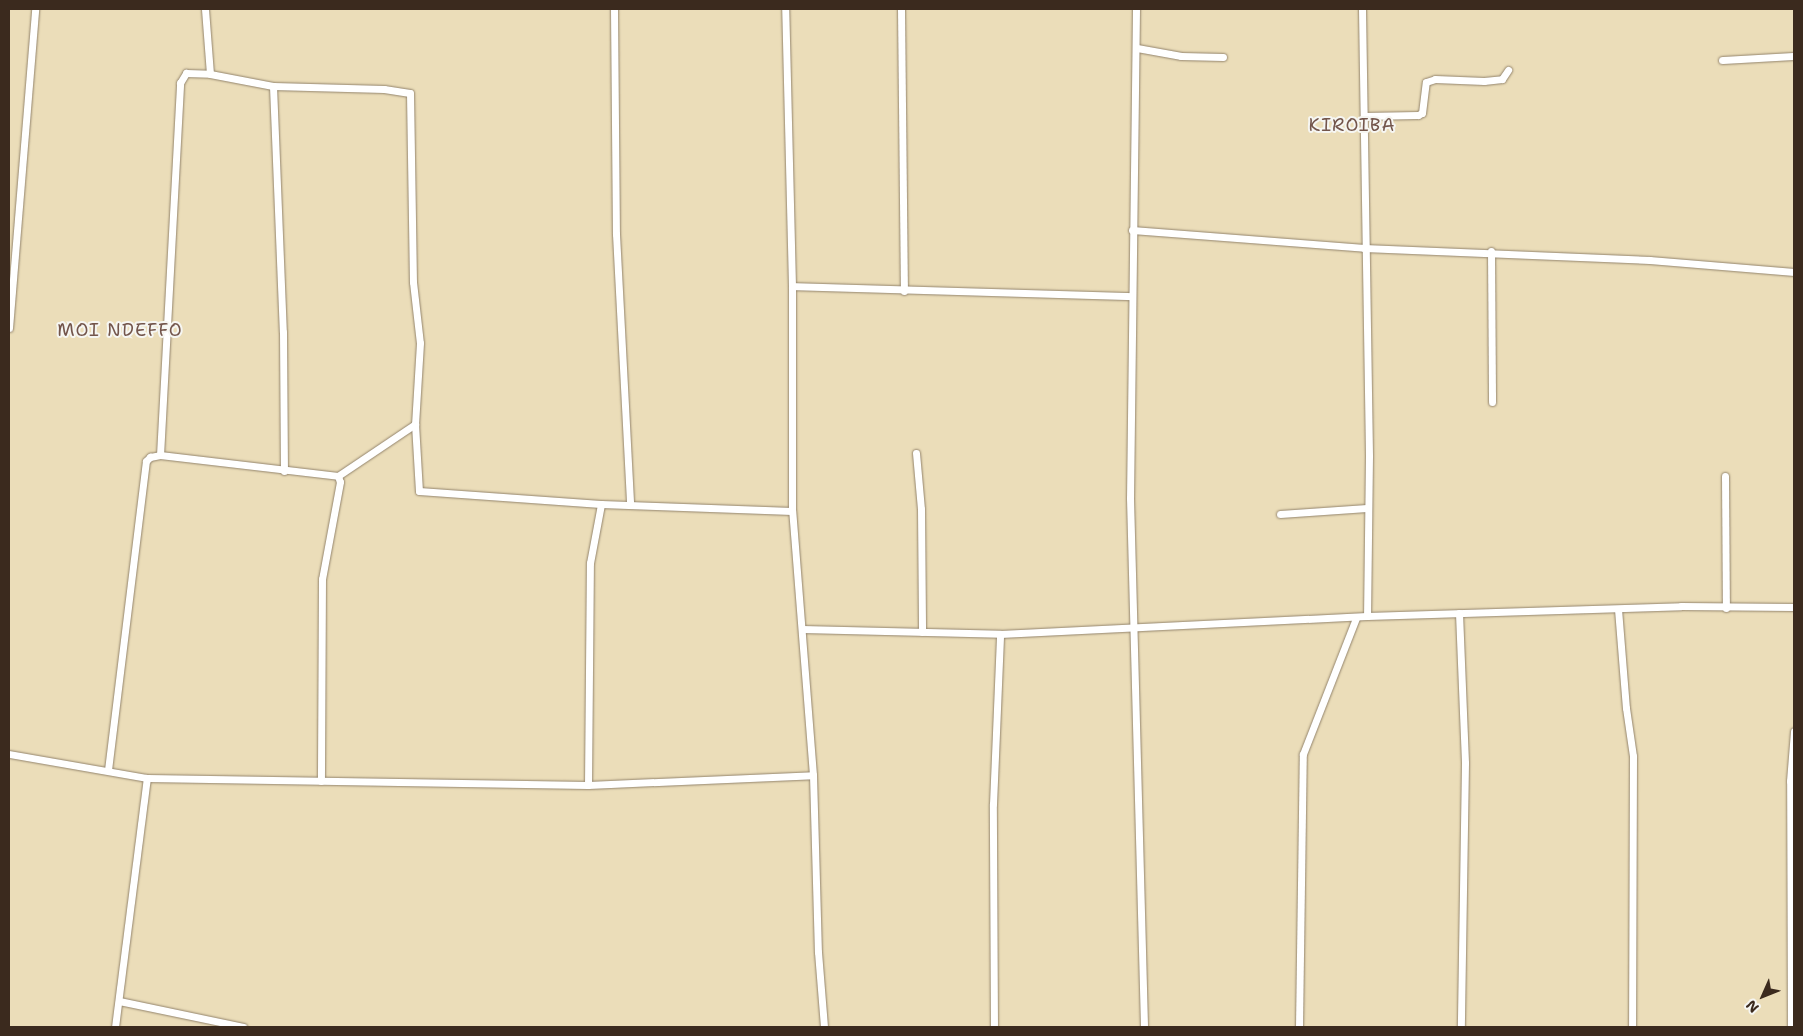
<!DOCTYPE html>
<style>
body{margin:0}
#map{position:relative;width:1803px;height:1036px;overflow:hidden;background:#ebddb9;font-family:"Shantell Sans",sans-serif}
div>[style]{position:absolute}
[style*='--x']{left:calc(var(--x)*1px);top:calc(var(--y)*1px);width:calc(var(--w)*1px);rotate:calc(var(--a)*1deg)}
.roads{filter:drop-shadow(0 0 1px #93846c) drop-shadow(0 0 1px #93846c)}
.street>*{height:7px;margin:-3.5px;padding:0 3.5px;transform-origin:3.5px;border-radius:3.5px;background:#fff}
span{translate:-50% -50%;white-space:nowrap;text-align:center;line-height:1.15;-webkit-text-stroke:4px #f6f6f2;paint-order:stroke}
.quarter-label{font-size:18px;color:#73554b;letter-spacing:1px}
.frame{position:absolute;inset:0;border:10px solid #3b2a1e;pointer-events:none}
.north{position:absolute;left:1738px;top:971px;width:50px;height:50px;-webkit-text-stroke:4px #f6f6f2;paint-order:stroke;rotate:226deg;font-size:14px;font-weight:700;line-height:20px;text-align:center;color:#3b2a1e}
.north::after{content:'';display:block;margin:auto;width:18px;height:22px;background:#3b2a1e;clip-path:polygon(50% 0,100% 100%,50% 72%,0 100%)}
</style>
<div id="map">
<div class="roads">
<div class="street">
<i style="--x:205;--y:9;--w:65;--a:85.6"></i>
<i style="--x:210;--y:74;--w:64;--a:10.8"></i>
<i style="--x:273;--y:86;--w:111;--a:1.5"></i>
<i style="--x:384;--y:89;--w:26;--a:9"></i>
<i style="--x:410;--y:93;--w:189;--a:89.1"></i>
<i style="--x:413;--y:282;--w:61;--a:83.5"></i>
<i style="--x:420;--y:343;--w:81;--a:93.5"></i>
<i style="--x:415;--y:424;--w:67;--a:86.6"></i>
<i style="--x:419;--y:491;--w:182;--a:4.1"></i>
<i style="--x:601;--y:504;--w:191;--a:2.1"></i>
<i style="--x:614;--y:9;--w:225;--a:89.5"></i>
<i style="--x:616;--y:234;--w:271;--a:87"></i>
<i style="--x:901;--y:9;--w:282;--a:89.4"></i>
<i style="--x:1136;--y:9;--w:489;--a:90.7"></i>
<i style="--x:1130;--y:498;--w:529;--a:88.48"></i>
<i style="--x:1362;--y:9;--w:447;--a:89.1"></i>
<i style="--x:1369;--y:456;--w:160;--a:90.7"></i>
<i style="--x:1137;--y:48;--w:45;--a:10.3"></i>
<i style="--x:1181;--y:56;--w:42;--a:1.4"></i>
<i style="--x:1722;--y:60;--w:72;--a:-3.2"></i>
<i style="--x:273;--y:86;--w:246;--a:87.7"></i>
<i style="--x:283;--y:332;--w:139;--a:89.6"></i>
<i style="--x:1364;--y:116;--w:54;--a:-1.1"></i>
<i style="--x:1418;--y:115;--w:4;--a:-27"></i>
<i style="--x:1422;--y:113;--w:31;--a:-83"></i>
<i style="--x:1426;--y:82;--w:9;--a:-18"></i>
<i style="--x:1435;--y:79;--w:49;--a:2.3"></i>
<i style="--x:1484;--y:81;--w:18;--a:-6"></i>
<i style="--x:1502;--y:79;--w:11;--a:-56"></i>
<i style="--x:1132;--y:230;--w:233;--a:4.4"></i>
<i style="--x:1364;--y:248;--w:286;--a:2.4"></i>
<i style="--x:1650;--y:260;--w:144;--a:4.8"></i>
<i style="--x:1491;--y:251;--w:151;--a:89.6"></i>
<i style="--x:792;--y:286;--w:339;--a:1.7"></i>
<i style="--x:9;--y:328;--w:320;--a:-85.3"></i>
<i style="--x:916;--y:453;--w:56;--a:84.9"></i>
<i style="--x:921;--y:509;--w:123;--a:89.5"></i>
<i style="--x:160;--y:455;--w:373;--a:-86.9"></i>
<i style="--x:180;--y:83;--w:12;--a:-59"></i>
<i style="--x:186;--y:73;--w:24;--a:2"></i>
<i style="--x:338;--y:476;--w:93;--a:-34"></i>
<i style="--x:1725;--y:476;--w:132;--a:89.6"></i>
<i style="--x:1280;--y:514;--w:87;--a:-3.9"></i>
<i style="--x:1618;--y:609;--w:99;--a:85.4"></i>
<i style="--x:1626;--y:708;--w:49;--a:81.7"></i>
<i style="--x:1633;--y:756;--w:271;--a:90.2"></i>
<i style="--x:1459;--y:613;--w:150;--a:87.7"></i>
<i style="--x:1465;--y:763;--w:264;--a:90.9"></i>
<i style="--x:802;--y:629;--w:198;--a:1.4"></i>
<i style="--x:1000;--y:634;--w:367;--a:-2.8"></i>
<i style="--x:1367;--y:616;--w:314;--a:-1.8"></i>
<i style="--x:1681;--y:606;--w:113;--a:0.5"></i>
<i style="--x:9;--y:754;--w:140;--a:9.9"></i>
<i style="--x:147;--y:778;--w:441;--a:0.9"></i>
<i style="--x:588;--y:785;--w:225;--a:-2.5"></i>
<i style="--x:813;--y:775;--w:265;--a:-94.5"></i>
<i style="--x:792;--y:511;--w:225;--a:-90"></i>
<i style="--x:792;--y:286;--w:277;--a:-91.4"></i>
<i style="--x:108;--y:770;--w:311;--a:-83"></i>
<i style="--x:146;--y:461;--w:6;--a:-45"></i>
<i style="--x:150;--y:457;--w:10;--a:-11"></i>
<i style="--x:160;--y:455;--w:179;--a:6.7"></i>
<i style="--x:338;--y:476;--w:6;--a:72"></i>
<i style="--x:340;--y:482;--w:99;--a:100.5"></i>
<i style="--x:322;--y:579;--w:202;--a:90.3"></i>
<i style="--x:813;--y:775;--w:177;--a:88.4"></i>
<i style="--x:818;--y:952;--w:75;--a:85.4"></i>
<i style="--x:588;--y:785;--w:222;--a:-89.5"></i>
<i style="--x:590;--y:563;--w:60;--a:-79.4"></i>
<i style="--x:119;--y:1001;--w:127;--a:11.8"></i>
<i style="--x:115;--y:1027;--w:251;--a:-82.7"></i>
<i style="--x:994;--y:1027;--w:223;--a:-90.3"></i>
<i style="--x:993;--y:804;--w:170;--a:-87.6"></i>
<i style="--x:1299;--y:1027;--w:273;--a:-89.2"></i>
<i style="--x:1303;--y:754;--w:146;--a:-68.7"></i>
<i style="--x:1791;--y:1027;--w:246;--a:-90.2"></i>
<i style="--x:1790;--y:781;--w:50;--a:-85.4"></i>
</div>
</div>
<div class="quarter-label">
<span style="left:1352px;top:125px">KIROIBA</span>
<span style="left:120px;top:330px">MOI NDEFFO</span>
</div>
<div class="frame"></div>
<div class="north">N</div>
</div>
